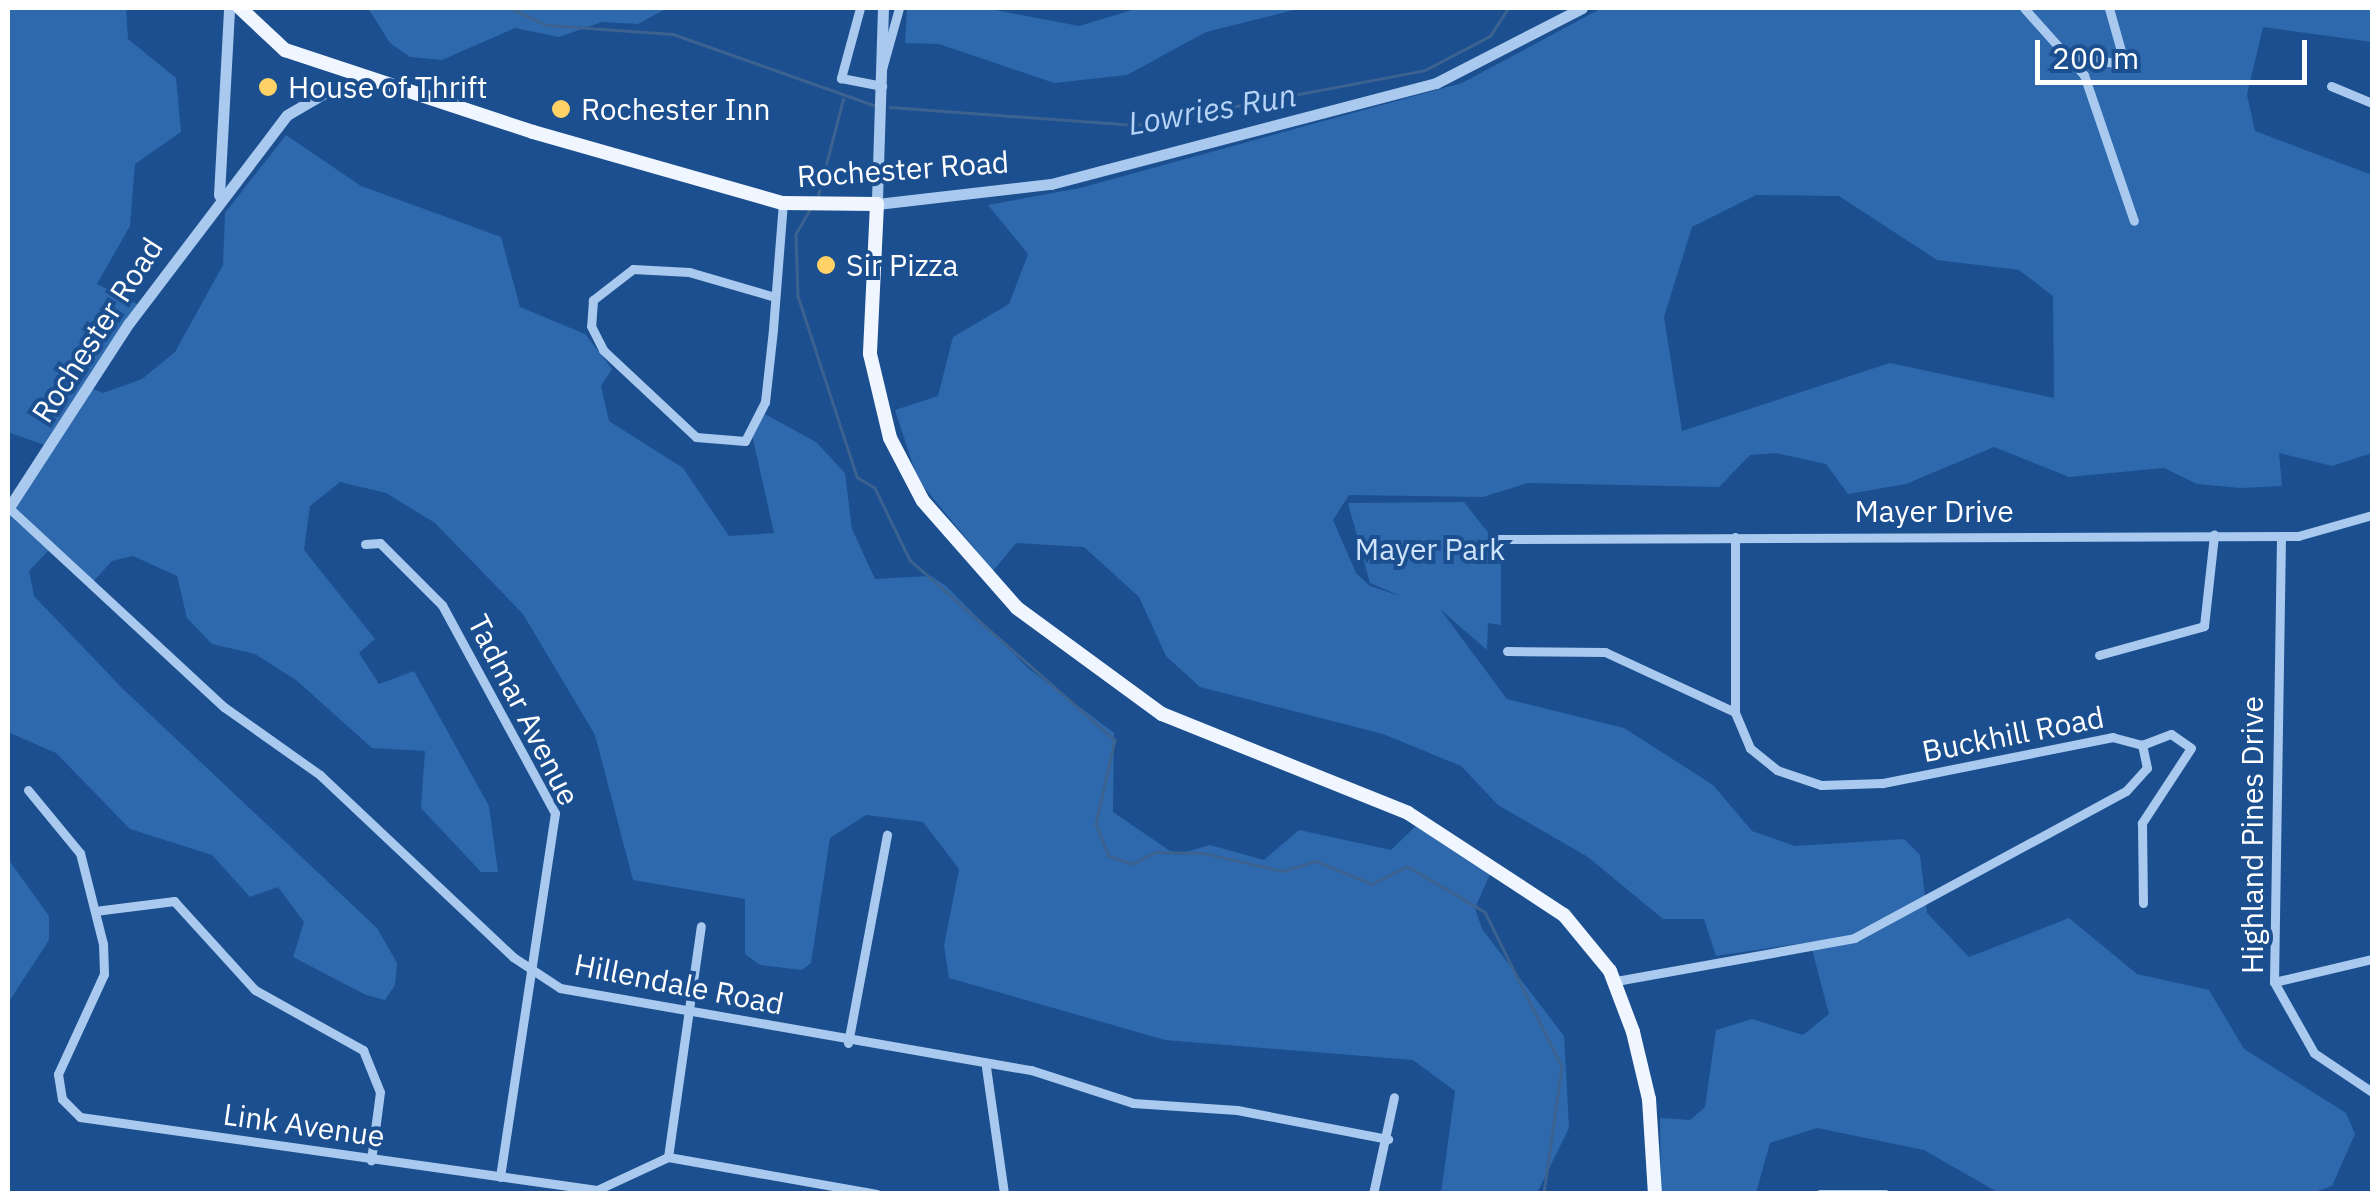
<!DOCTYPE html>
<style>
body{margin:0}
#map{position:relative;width:2380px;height:1201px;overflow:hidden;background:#1b4f8f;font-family:"IBM Plex Sans",sans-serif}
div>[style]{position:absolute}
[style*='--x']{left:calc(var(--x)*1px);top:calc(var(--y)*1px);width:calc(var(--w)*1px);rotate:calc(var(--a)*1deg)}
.green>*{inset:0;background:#2e69ad}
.stream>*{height:2.5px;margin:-1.25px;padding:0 1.25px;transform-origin:1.25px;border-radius:1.25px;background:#3c6290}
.minor>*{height:9px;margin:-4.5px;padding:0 4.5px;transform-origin:4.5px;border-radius:4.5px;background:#a9c9ee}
.tertiary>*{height:11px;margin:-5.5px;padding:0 5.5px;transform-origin:5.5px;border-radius:5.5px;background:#a9c9ee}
.primary>*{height:14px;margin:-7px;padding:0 7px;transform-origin:7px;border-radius:7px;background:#f0f6ff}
.dots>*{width:28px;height:28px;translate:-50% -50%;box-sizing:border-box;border:5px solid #1b4f8f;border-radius:50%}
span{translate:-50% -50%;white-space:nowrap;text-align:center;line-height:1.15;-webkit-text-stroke:8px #1b4f8f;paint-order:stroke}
.poi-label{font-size:30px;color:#fff}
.left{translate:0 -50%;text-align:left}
.street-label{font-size:30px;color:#fff}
.park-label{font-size:30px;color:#cfe3fa}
.water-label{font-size:32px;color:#b5d3f5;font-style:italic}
.frame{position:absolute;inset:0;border:10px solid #fff;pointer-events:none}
.scale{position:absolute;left:2035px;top:40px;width:272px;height:45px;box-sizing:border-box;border:5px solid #fff;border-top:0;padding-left:12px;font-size:30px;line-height:35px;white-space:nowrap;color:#fff;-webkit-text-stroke:8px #1b4f8f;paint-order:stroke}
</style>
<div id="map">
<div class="green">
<i style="clip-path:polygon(8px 8px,126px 8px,128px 39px,176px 78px,181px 132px,135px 164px,130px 226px,97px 284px,141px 306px,88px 387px,103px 393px,142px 379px,175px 352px,223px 265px,225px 213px,286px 135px,361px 186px,501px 237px,520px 307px,585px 334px,612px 369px,601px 386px,609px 421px,683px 468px,729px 536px,774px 533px,752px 435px,763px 413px,816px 442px,845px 473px,852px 529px,875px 579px,931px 576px,946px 586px,1028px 668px,1114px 733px,1113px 812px,1176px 855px,1210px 845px,1264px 860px,1299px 830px,1391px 850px,1422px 820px,1495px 863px,1475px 908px,1482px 929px,1564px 1036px,1569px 1128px,1537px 1193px,1441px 1193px,1455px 1091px,1413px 1060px,1165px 1040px,949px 978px,944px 946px,959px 869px,923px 822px,866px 815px,830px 838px,811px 963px,802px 970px,760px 965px,745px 954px,745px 899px,633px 880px,595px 735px,523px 614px,435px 523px,386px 493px,340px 482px,310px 506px,304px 550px,375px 639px,359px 653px,379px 684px,414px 671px,489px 806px,498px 872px,481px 872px,421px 808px,425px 751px,372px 748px,296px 680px,255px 654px,212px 644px,187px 618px,177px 576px,133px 556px,112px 561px,91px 584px,51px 548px,29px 571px,34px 596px,123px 689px,377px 928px,397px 963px,395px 985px,385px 1000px,366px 995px,293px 957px,304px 922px,278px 887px,250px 897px,212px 855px,130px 829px,56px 753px,8px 732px,8px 509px,53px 448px,8px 432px)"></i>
<i style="clip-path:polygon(368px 8px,667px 8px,638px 24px,602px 22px,559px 37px,515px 28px,442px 60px,410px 57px,390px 43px)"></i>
<i style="clip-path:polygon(907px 8px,984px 8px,1079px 26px,1139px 8px,1302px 8px,1206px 32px,1127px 75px,1054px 83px,939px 44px,905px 43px)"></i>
<i style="clip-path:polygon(evenodd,1602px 8px,2372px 8px,2372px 42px,2263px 27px,2247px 95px,2255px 131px,2372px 175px,2372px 453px,2332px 466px,2279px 453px,2282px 486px,2241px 488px,2197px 484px,2164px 468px,2069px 477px,1994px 447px,1906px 484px,1848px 494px,1826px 464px,1776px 453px,1750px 455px,1719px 487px,1528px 483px,1483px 497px,1349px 495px,1333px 520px,1356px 573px,1370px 586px,1403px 597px,1370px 583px,1348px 503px,1464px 502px,1501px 549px,1501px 625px,1488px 623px,1487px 650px,1440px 609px,1507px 699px,1624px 728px,1713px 785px,1752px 831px,1795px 846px,1904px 839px,1920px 855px,1927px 913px,1969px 957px,2069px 918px,2137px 974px,2209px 990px,2244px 1049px,2346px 1113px,2355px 1134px,2332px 1186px,2311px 1193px,1999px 1193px,1924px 1150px,1817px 1128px,1770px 1143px,1756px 1193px,1661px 1193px,1660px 1118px,1690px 1120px,1705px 1107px,1716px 1030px,1752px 1019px,1803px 1035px,1829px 1014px,1810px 942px,1716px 956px,1704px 919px,1663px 919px,1588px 857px,1498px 805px,1461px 766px,1383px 734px,1200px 687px,1166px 656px,1139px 597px,1084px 547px,1016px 543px,993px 571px,918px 480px,895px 410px,938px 396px,953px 337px,1009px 304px,1028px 254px,988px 205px,1080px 188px,1462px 83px,1602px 8px,1756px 195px,1839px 196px,1937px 260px,2019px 270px,2053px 296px,2054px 398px,1890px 363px,1682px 431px,1664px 317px,1692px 227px,1756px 195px)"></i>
<i style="clip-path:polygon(8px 859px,49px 916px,49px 940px,8px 1003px)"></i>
</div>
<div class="stream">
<i style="--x:510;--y:8;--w:40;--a:25"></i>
<i style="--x:546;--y:25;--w:127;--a:4.1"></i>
<i style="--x:673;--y:34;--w:213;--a:19.5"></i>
<i style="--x:890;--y:107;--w:246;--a:4.2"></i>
<i style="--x:1135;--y:125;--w:295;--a:-10.7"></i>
<i style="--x:1425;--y:70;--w:73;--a:-27.6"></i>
<i style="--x:1490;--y:36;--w:33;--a:-57"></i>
<i style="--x:817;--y:199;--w:103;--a:-75.4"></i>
<i style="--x:810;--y:210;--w:28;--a:120"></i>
<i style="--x:796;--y:234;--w:62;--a:88.2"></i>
<i style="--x:798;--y:296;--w:190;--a:71.9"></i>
<i style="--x:857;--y:477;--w:21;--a:31"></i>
<i style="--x:875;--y:488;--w:80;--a:64.1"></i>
<i style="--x:910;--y:560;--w:273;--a:41.3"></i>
<i style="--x:1115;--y:740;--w:86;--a:102.7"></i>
<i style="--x:1096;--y:824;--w:35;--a:68"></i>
<i style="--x:1109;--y:856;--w:24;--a:19"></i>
<i style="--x:1132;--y:864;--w:27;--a:-27"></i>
<i style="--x:1156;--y:852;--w:47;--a:1.2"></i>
<i style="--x:1203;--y:853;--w:82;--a:12.7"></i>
<i style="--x:1283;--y:871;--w:34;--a:-17"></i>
<i style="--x:1316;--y:861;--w:61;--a:22.3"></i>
<i style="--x:1372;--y:884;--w:39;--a:-27"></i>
<i style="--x:1407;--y:866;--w:91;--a:30.5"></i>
<i style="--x:1485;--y:912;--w:173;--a:63.6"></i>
<i style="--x:1562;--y:1067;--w:128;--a:98.1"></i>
</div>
<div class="minor">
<i style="--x:860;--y:8;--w:73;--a:105.2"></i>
<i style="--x:841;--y:78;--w:42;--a:11"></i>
<i style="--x:2024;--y:8;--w:90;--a:48.2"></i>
<i style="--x:2084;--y:75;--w:154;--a:71.1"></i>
<i style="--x:2071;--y:55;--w:55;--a:10.5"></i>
<i style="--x:2125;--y:65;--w:59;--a:-105.7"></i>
<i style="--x:882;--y:69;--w:63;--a:-74.4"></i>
<i style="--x:2331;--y:86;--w:44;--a:22.5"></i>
<i style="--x:775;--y:297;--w:90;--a:-163.8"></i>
<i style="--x:689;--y:272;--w:56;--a:-176.9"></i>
<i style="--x:633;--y:269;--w:51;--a:142.2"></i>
<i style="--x:593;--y:300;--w:26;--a:94"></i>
<i style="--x:591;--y:326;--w:27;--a:63"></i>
<i style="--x:603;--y:350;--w:127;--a:43.1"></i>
<i style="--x:696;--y:437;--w:49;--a:4.7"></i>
<i style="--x:745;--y:441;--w:44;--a:-62.9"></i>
<i style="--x:765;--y:402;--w:73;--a:-83.7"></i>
<i style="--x:773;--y:329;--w:126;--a:-85.5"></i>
<i style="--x:9;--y:508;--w:293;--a:42.8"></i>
<i style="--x:224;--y:707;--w:118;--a:35.3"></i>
<i style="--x:320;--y:775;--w:265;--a:43.3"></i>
<i style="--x:513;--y:957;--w:56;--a:33.4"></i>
<i style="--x:560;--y:988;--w:478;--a:9.9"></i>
<i style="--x:1031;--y:1070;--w:107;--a:17.9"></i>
<i style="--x:1133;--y:1103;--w:104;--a:3.9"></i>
<i style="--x:1237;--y:1110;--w:154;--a:10.9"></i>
<i style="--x:2281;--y:537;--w:445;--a:90.9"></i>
<i style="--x:2274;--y:982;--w:81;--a:60.6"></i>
<i style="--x:2314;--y:1053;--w:70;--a:33.9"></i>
<i style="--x:1492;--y:539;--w:806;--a:-0.21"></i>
<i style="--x:2298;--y:536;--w:77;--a:-15.8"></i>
<i style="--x:365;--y:544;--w:15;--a:-4"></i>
<i style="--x:380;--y:543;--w:88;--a:45"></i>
<i style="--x:442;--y:605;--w:237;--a:61.5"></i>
<i style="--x:555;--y:813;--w:368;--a:98.6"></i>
<i style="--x:1507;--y:651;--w:98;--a:0.6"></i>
<i style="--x:1605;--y:652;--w:143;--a:24.8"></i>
<i style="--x:2099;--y:655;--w:109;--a:-15.4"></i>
<i style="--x:2204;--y:626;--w:92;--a:-83.7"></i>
<i style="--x:2142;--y:745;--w:31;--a:-21"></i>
<i style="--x:2171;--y:734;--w:24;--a:35"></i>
<i style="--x:2191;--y:748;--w:90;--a:123.2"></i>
<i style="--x:2142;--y:823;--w:80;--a:89.3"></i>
<i style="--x:28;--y:790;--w:82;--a:50.5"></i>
<i style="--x:80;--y:853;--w:94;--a:75.8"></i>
<i style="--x:103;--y:944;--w:30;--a:88"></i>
<i style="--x:104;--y:974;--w:110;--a:114.7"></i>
<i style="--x:58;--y:1074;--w:25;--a:81"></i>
<i style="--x:62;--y:1099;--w:25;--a:45"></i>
<i style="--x:80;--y:1117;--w:522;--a:8.04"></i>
<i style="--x:597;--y:1190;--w:78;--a:-24.9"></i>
<i style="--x:668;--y:1157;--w:212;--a:10"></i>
<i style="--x:95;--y:911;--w:80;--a:-7.2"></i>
<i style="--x:174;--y:901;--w:120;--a:47.7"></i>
<i style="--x:255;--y:990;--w:124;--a:29.1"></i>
<i style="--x:363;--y:1050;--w:45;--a:68"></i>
<i style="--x:380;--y:1092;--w:69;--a:97.5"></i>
<i style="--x:1616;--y:981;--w:242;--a:-10.2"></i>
<i style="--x:1854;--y:938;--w:309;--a:-28.4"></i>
<i style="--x:2126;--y:791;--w:31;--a:-48"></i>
<i style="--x:2147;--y:768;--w:24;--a:-102"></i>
<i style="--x:2142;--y:745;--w:30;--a:-165"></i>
<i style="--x:2113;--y:737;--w:236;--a:168.7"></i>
<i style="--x:1882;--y:783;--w:61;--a:178.1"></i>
<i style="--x:1821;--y:785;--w:46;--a:-161.2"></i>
<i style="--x:1777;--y:770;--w:35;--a:-141"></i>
<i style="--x:1750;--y:748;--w:39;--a:-113"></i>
<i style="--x:1735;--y:712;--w:175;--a:-90"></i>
<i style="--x:2274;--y:982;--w:101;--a:-13.2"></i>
<i style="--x:848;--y:1043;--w:212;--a:-79.4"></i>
<i style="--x:986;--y:1067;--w:128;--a:81.9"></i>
<i style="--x:668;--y:1157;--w:233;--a:-81.9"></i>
<i style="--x:1373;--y:1194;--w:99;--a:-77.8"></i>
<i style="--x:1820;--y:1194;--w:65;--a:0"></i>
</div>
<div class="tertiary">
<i style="--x:883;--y:8;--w:196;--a:91.8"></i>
<i style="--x:877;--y:204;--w:175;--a:-6.6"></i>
<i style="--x:1051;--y:184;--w:398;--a:-14.7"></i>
<i style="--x:1436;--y:83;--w:164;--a:-27.2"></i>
<i style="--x:219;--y:195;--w:187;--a:-86.9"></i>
<i style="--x:8;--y:509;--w:222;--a:-57"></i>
<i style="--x:129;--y:323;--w:261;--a:-52.8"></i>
<i style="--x:287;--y:115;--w:56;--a:-30.3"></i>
<i style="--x:335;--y:87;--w:41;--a:-5.6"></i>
</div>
<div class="primary">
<i style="--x:240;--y:8;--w:62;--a:43"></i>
<i style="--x:285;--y:50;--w:261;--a:18.3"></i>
<i style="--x:533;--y:132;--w:260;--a:15.9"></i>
<i style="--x:783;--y:203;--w:94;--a:0.6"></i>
<i style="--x:877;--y:204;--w:150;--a:92.7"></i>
<i style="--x:870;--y:354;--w:86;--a:76.6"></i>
<i style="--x:890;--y:438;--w:71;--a:62.4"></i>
<i style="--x:923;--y:501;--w:142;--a:48.7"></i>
<i style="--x:1017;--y:608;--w:180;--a:36.2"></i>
<i style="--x:1162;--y:714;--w:265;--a:21.9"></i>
<i style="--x:1408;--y:813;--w:186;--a:33.2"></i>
<i style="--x:1564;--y:915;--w:72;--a:50.6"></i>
<i style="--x:1610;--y:971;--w:65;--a:69.3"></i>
<i style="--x:1633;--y:1032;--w:69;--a:76.6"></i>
<i style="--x:1649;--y:1099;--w:95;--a:86.4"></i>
</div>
<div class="dots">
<i style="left:268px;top:87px;background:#ffd166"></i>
<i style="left:561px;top:109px;background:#ffd166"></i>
<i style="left:826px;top:265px;background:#ffd166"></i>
</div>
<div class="poi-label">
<span class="left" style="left:288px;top:87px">House of Thrift</span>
<span class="left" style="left:581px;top:109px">Rochester Inn</span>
<span class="left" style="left:846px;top:265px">Sir Pizza</span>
</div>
<div class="street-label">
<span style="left:903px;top:169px;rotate:-4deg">Rochester Road</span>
<span style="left:97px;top:330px;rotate:-57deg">Rochester Road</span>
<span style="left:1934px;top:511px">Mayer Drive</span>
<span style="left:524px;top:710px;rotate:63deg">Tadmar Avenue</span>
<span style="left:2013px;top:734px;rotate:-11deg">Buckhill Road</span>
<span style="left:2252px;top:835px;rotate:-90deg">Highland Pines Drive</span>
<span style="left:679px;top:984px;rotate:11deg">Hillendale Road</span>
<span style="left:304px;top:1125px;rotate:8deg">Link Avenue</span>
</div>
<div class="park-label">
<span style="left:1430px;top:549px">Mayer Park</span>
</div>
<div class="water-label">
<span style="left:1212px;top:109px;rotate:-10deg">Lowries Run</span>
</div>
<div class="frame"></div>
<div class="scale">200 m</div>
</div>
